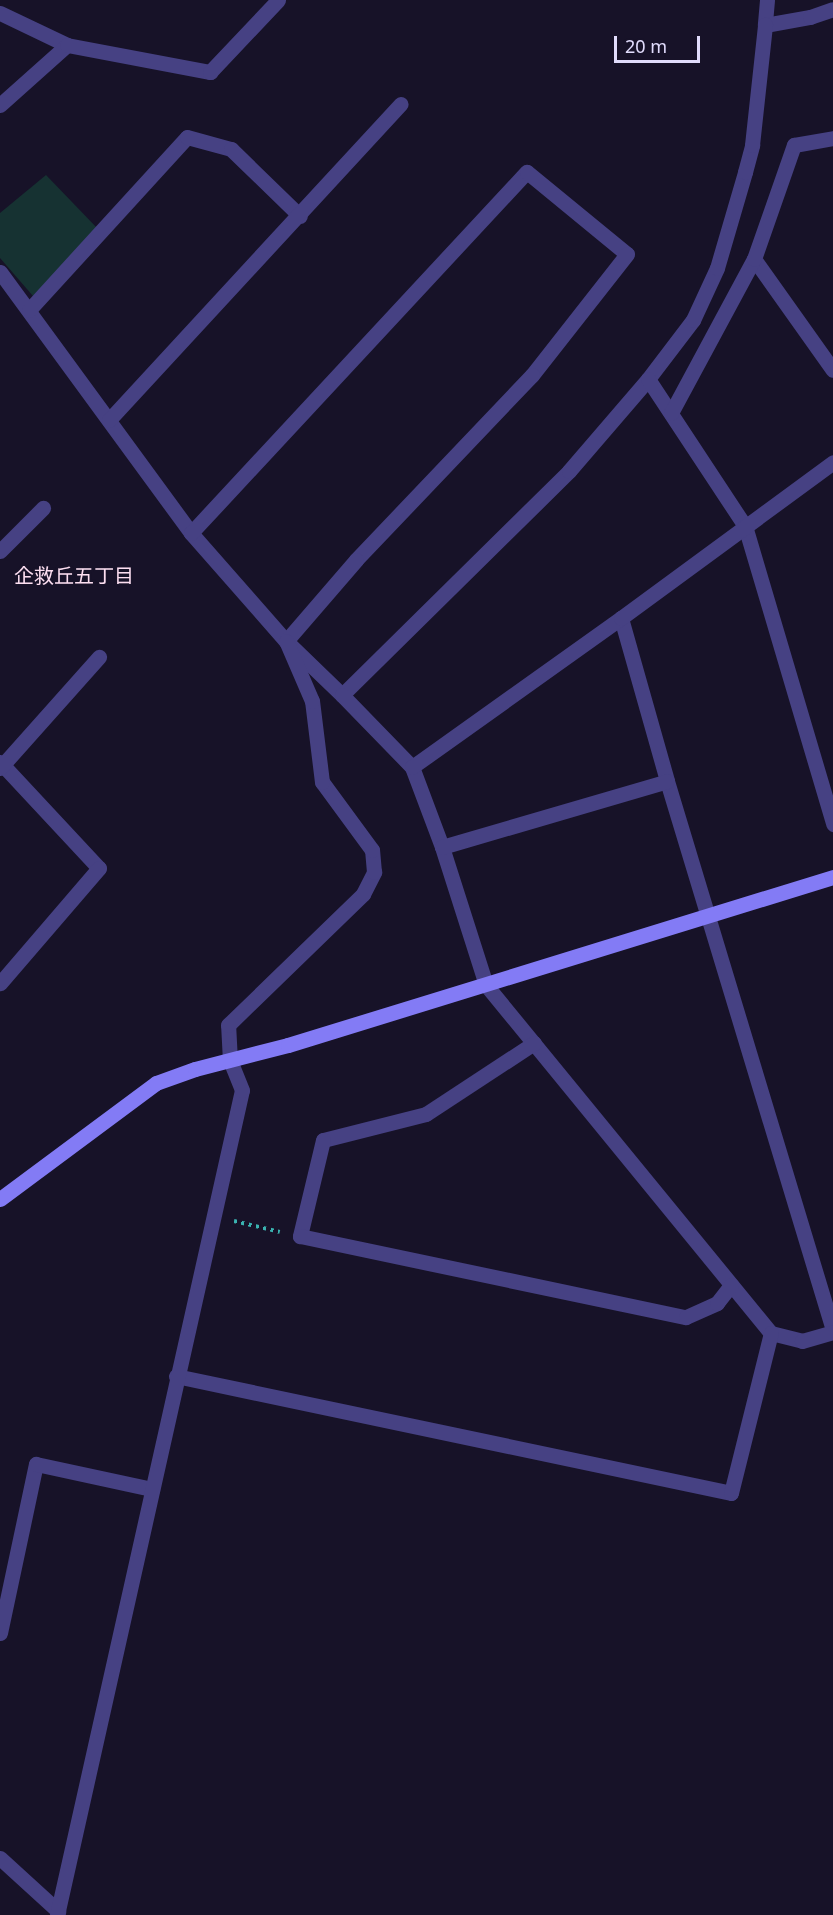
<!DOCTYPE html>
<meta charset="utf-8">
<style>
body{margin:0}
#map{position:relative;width:833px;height:1915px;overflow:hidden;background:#171228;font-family:"Noto Sans","Noto Sans JP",sans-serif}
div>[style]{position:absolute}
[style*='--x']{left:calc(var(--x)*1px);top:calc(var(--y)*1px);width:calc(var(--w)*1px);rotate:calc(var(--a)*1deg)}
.green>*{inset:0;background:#163232}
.path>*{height:4px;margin-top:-2px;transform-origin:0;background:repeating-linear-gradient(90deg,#3ab2b0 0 3px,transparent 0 7.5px)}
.street>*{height:15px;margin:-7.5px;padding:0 7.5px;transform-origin:7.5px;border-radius:7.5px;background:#464183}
.secondary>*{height:15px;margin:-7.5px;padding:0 7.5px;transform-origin:7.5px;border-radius:7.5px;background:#837bf5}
span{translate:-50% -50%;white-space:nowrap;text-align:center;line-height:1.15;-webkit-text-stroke:4.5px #171228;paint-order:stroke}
.neighbourhood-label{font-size:20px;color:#fcdef0}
.scale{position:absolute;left:614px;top:36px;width:86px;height:27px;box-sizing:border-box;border:3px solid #e1dcfc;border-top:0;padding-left:8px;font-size:18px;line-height:21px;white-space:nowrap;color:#e1dcfc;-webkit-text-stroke:4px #171228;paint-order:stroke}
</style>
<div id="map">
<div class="green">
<i style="clip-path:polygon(46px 175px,98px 229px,33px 296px,0 258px,0 213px)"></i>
</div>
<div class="path">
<i style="--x:234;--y:1221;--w:47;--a:13.4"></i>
</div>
<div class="street">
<i style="--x:767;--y:0;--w:25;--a:95"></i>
<i style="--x:765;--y:25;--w:46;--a:-10.1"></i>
<i style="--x:810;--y:17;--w:24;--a:-19"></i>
<i style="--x:0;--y:13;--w:74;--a:25.5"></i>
<i style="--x:67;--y:45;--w:90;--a:138.2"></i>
<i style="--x:67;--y:45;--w:146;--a:10.7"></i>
<i style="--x:210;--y:72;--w:99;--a:-46.6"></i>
<i style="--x:754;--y:259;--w:136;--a:54.6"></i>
<i style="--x:0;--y:272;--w:323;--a:53.8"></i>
<i style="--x:191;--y:533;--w:144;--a:48.7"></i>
<i style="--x:286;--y:641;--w:78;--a:44"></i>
<i style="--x:342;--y:695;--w:319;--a:-44.6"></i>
<i style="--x:569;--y:471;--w:121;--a:-49.3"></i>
<i style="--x:648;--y:379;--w:74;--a:-52.7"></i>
<i style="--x:693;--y:320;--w:57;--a:-65.2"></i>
<i style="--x:717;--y:268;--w:100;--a:-73.7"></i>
<i style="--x:745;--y:172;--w:28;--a:-75"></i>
<i style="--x:752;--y:145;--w:121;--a:-83.8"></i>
<i style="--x:29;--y:310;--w:234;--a:-47.6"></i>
<i style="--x:187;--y:137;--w:46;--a:15.3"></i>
<i style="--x:231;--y:149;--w:96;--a:44.2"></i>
<i style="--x:648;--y:379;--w:176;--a:56.6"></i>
<i style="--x:745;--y:526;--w:311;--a:73.5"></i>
<i style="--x:671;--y:413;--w:175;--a:-61.7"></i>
<i style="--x:754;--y:259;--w:121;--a:-70.7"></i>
<i style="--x:794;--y:145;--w:40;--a:-10"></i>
<i style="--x:109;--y:420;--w:430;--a:-47.3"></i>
<i style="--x:191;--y:533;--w:493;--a:-47.1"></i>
<i style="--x:527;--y:172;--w:129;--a:39.4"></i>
<i style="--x:627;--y:254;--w:154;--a:128.1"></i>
<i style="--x:532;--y:375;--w:255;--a:133.6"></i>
<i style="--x:356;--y:560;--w:107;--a:130.8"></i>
<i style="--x:0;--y:551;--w:61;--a:-45"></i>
<i style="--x:621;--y:618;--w:169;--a:74.2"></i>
<i style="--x:667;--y:781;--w:574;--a:73.18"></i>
<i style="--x:342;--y:695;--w:100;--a:45.8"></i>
<i style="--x:412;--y:767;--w:85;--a:69.4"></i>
<i style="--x:442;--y:847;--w:145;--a:72.3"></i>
<i style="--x:486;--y:985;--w:450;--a:50.7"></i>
<i style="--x:771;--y:1333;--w:32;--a:14"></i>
<i style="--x:802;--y:1341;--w:32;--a:-16"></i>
<i style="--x:0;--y:762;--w:145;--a:47"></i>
<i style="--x:99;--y:868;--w:152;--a:130.7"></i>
<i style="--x:412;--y:767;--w:257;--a:-35.5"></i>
<i style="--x:621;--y:618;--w:263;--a:-36.3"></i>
<i style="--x:0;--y:768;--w:149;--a:-48.3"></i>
<i style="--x:442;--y:847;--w:234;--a:-16.3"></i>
<i style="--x:534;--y:1043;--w:129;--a:146.7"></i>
<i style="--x:426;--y:1114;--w:106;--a:165.8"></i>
<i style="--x:323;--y:1140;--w:99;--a:103.5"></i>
<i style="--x:300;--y:1236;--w:394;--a:11.9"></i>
<i style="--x:686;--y:1317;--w:34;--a:-24"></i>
<i style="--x:717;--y:1303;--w:23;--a:-52"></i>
<i style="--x:176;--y:1376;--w:567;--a:11.9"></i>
<i style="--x:731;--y:1493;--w:165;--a:-76"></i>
<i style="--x:0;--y:1633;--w:173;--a:-78"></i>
<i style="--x:36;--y:1464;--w:119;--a:12.2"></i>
<i style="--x:0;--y:1858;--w:79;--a:42.4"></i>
<i style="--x:57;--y:1915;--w:845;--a:-77.36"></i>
<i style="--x:242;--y:1090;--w:31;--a:-112"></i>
<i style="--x:230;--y:1061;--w:36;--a:-93"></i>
<i style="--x:228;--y:1025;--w:188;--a:-44.1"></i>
<i style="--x:363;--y:894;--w:25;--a:-63"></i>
<i style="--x:374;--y:872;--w:22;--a:-95"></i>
<i style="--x:372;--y:850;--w:84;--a:-126.3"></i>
<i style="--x:322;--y:782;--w:82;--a:-97"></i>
<i style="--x:312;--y:701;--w:65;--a:-113.4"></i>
</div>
<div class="secondary">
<i style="--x:0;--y:1199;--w:194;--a:-36.6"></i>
<i style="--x:156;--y:1083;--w:41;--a:-19.7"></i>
<i style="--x:195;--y:1069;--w:96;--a:-14.5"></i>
<i style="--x:288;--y:1045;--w:570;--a:-17.13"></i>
</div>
<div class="neighbourhood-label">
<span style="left:74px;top:575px">企救丘五丁目</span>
</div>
<div class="scale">20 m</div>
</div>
